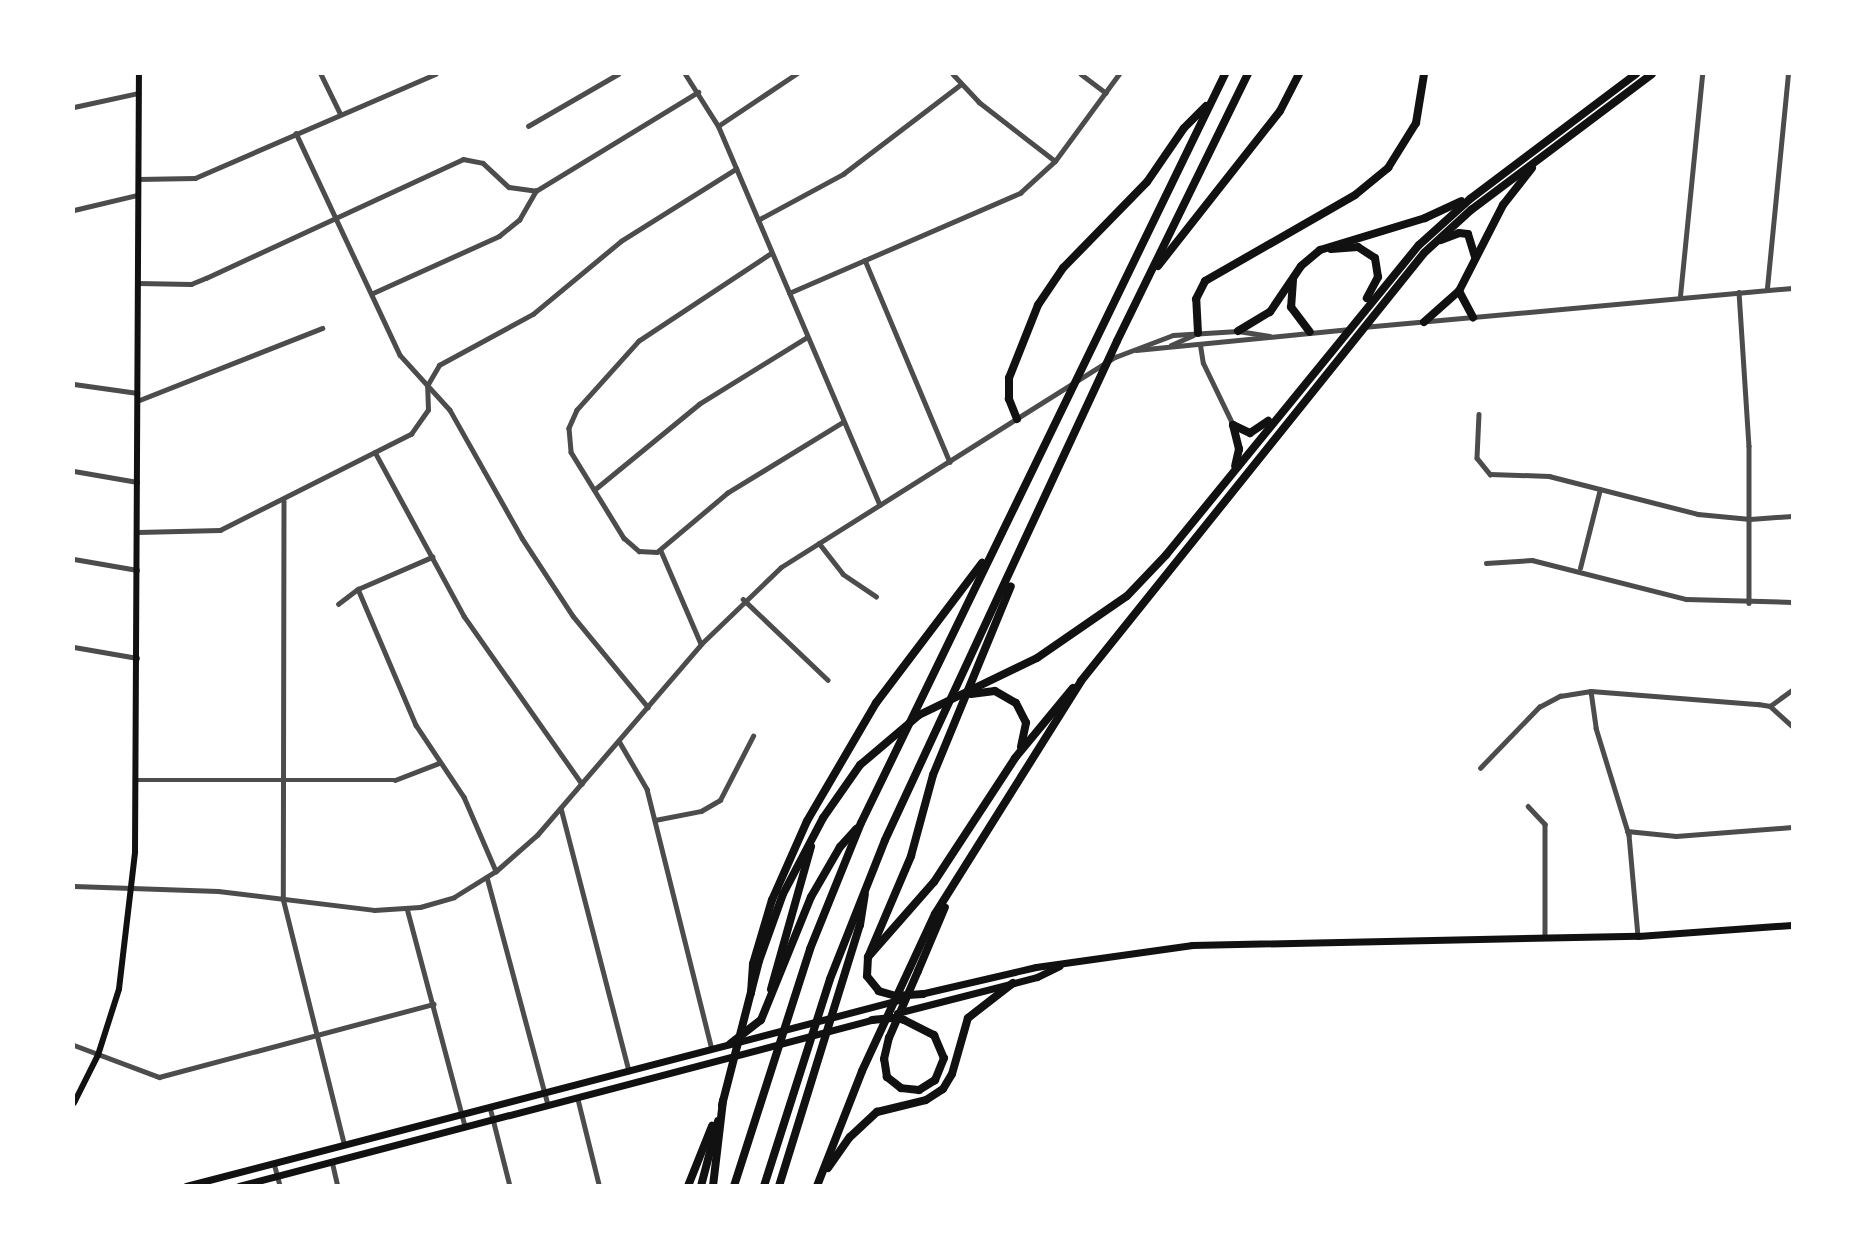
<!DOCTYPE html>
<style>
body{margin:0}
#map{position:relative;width:1866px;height:1259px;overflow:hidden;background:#fff;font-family:Lato,sans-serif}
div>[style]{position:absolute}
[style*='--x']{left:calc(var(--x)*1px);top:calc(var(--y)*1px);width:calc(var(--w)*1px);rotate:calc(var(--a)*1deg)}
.minor>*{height:4.5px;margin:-2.25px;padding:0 2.25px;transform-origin:2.25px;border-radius:2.25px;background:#4c4c4c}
.tertiary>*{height:5px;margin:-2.5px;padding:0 2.5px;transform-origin:2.5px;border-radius:2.5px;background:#4c4c4c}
.secondary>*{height:6px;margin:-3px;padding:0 3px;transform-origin:3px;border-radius:3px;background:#111}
.primary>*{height:7px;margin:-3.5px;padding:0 3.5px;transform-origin:3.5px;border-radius:3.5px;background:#111}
.trunk>*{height:8px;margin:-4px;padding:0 4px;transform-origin:4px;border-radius:4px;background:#111}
.motorway>*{height:8px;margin:-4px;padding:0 4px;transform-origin:4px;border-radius:4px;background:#111}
span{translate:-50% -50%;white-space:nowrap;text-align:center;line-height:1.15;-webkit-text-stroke:5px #fff;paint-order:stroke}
.frame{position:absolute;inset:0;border:75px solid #fff;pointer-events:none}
</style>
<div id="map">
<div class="minor">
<i style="--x:321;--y:74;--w:43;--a:64"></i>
<i style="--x:953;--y:74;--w:38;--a:47"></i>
<i style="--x:979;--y:102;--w:96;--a:37.8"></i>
<i style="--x:1081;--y:74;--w:31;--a:37"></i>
<i style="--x:74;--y:107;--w:66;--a:-12.3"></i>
<i style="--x:528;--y:126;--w:104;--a:-30"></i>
<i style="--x:718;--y:126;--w:94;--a:-33.7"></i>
<i style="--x:296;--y:133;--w:245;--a:64.9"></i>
<i style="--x:400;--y:355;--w:74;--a:47.7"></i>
<i style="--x:450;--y:410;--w:147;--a:60.6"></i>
<i style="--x:522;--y:538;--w:93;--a:56.8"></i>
<i style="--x:573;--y:616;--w:118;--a:50.5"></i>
<i style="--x:138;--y:179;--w:57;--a:-1"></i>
<i style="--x:195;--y:178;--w:262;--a:-23.4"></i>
<i style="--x:74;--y:210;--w:65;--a:-13.4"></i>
<i style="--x:758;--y:220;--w:97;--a:-28.4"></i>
<i style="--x:843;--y:174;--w:148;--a:-37.3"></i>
<i style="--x:772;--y:253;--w:159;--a:146.5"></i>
<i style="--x:639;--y:341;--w:93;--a:131.9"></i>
<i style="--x:577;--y:410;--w:20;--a:114"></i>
<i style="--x:569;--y:428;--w:24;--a:85"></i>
<i style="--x:571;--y:452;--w:101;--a:58.4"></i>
<i style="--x:624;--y:538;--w:20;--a:41"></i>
<i style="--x:639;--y:551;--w:18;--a:3"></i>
<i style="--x:657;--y:552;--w:92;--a:-40.1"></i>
<i style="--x:727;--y:493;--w:136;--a:-31.5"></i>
<i style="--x:865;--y:260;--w:219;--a:67.2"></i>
<i style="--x:138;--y:283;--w:53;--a:1.1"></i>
<i style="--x:191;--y:284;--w:16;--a:-22"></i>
<i style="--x:206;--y:278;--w:283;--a:-24.8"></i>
<i style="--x:463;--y:159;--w:20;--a:11"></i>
<i style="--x:483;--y:163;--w:35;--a:43"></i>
<i style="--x:509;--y:187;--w:27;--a:8"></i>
<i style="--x:1767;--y:288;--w:215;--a:-84.4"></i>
<i style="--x:1739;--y:292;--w:154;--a:86.3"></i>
<i style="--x:1749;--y:446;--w:157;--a:90"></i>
<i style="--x:373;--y:293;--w:138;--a:-24.3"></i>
<i style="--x:499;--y:236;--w:26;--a:-39"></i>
<i style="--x:519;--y:220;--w:34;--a:-60"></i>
<i style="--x:536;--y:191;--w:190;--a:-31.4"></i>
<i style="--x:789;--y:293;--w:252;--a:-23.4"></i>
<i style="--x:1020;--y:193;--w:47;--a:-42.4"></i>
<i style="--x:1055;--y:161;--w:108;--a:-53.7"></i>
<i style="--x:1680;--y:296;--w:223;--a:-84.3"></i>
<i style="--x:74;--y:384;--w:64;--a:8.1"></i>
<i style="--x:137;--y:401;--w:199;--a:-21.5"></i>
<i style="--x:1479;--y:414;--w:44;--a:92.6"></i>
<i style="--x:1477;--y:458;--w:21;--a:51"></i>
<i style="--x:1490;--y:474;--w:59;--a:1.9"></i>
<i style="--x:1549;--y:476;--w:154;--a:14.3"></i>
<i style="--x:1698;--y:514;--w:52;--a:5.5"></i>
<i style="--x:1750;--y:519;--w:42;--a:-4.1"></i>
<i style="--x:375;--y:452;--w:187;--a:61.5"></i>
<i style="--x:464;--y:616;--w:205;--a:54.9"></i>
<i style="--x:74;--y:471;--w:64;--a:9.9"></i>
<i style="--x:594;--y:490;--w:136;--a:-39.3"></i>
<i style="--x:699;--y:404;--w:127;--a:-31.8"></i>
<i style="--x:284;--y:501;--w:397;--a:90.1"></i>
<i style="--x:283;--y:898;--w:252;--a:76"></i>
<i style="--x:138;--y:532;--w:82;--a:-1.4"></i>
<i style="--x:220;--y:530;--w:214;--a:-26.7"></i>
<i style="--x:411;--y:434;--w:29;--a:-55"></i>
<i style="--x:428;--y:410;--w:24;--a:-92"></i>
<i style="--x:427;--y:386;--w:24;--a:-60"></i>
<i style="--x:439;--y:365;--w:107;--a:-28.5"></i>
<i style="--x:533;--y:314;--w:114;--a:-39.7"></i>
<i style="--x:621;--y:241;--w:136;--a:-32.1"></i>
<i style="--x:819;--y:543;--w:39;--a:52"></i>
<i style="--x:843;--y:574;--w:40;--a:34"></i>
<i style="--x:661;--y:551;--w:101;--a:66.7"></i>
<i style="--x:74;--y:559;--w:64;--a:9.9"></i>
<i style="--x:1486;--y:563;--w:46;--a:-3.7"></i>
<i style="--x:1532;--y:560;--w:159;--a:14.2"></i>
<i style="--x:1686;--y:599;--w:106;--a:1.6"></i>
<i style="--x:1580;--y:568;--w:81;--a:-75.8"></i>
<i style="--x:358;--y:589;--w:148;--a:66.9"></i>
<i style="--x:416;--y:725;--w:87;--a:56.3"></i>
<i style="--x:464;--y:797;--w:81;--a:66.6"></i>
<i style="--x:743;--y:599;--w:117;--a:43.6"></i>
<i style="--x:338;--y:604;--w:25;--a:-37"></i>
<i style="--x:358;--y:589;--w:81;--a:-23.4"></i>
<i style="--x:74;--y:647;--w:64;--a:9.9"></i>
<i style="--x:1591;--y:691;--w:37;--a:82"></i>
<i style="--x:1596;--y:728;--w:112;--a:72.9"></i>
<i style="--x:1629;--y:835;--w:100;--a:84.9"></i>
<i style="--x:1770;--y:706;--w:27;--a:-36"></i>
<i style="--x:619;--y:741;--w:56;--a:59.7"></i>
<i style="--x:647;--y:789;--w:268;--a:76"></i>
<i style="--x:1480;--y:768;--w:85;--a:-46"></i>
<i style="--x:1539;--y:707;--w:24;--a:-28"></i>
<i style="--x:1560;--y:696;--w:31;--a:-9"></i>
<i style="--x:1591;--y:691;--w:168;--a:4.5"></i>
<i style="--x:1758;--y:704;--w:12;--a:9"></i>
<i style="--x:1770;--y:706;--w:30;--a:42"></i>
<i style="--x:136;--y:780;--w:259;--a:0"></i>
<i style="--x:395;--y:780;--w:47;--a:-21.1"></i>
<i style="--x:1528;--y:806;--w:25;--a:47"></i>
<i style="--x:1545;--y:824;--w:114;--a:90"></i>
<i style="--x:561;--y:808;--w:272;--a:75.5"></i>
<i style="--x:655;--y:820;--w:47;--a:-11.1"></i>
<i style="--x:701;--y:811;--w:22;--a:-30"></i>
<i style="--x:720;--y:800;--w:72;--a:-62.7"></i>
<i style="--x:1627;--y:831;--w:49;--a:5.8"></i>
<i style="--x:1676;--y:836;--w:116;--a:-4.4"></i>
<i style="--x:487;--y:877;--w:236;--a:75"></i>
<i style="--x:407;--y:908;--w:226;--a:75.1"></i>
<i style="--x:74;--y:1045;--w:91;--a:20.6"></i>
<i style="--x:159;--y:1077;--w:284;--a:-14.9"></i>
<i style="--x:490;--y:1107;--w:81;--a:75.8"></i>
<i style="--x:332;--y:1161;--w:26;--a:77"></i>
<i style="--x:274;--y:1163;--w:24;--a:75"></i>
</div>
<div class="tertiary">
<i style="--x:685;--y:74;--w:62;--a:57.6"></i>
<i style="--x:718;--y:126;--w:412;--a:66.9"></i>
<i style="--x:1363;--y:327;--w:431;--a:-5.2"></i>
<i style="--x:1171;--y:345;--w:24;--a:-24"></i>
<i style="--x:1200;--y:345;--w:18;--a:81"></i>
<i style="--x:1203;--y:363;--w:69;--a:64.2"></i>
<i style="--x:1136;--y:350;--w:215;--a:-5.6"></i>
<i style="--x:74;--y:886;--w:144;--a:2"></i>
<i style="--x:218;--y:891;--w:157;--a:6.9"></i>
<i style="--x:374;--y:910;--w:46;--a:-3.7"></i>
<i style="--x:420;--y:907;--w:35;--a:-16"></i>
<i style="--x:454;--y:897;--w:49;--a:-31.8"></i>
<i style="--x:496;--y:871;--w:55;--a:-41.3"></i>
<i style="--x:537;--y:835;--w:252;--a:-49.3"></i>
<i style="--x:701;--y:644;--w:111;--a:-43.9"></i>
<i style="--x:781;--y:567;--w:395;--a:-32.2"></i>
<i style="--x:1115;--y:357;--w:62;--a:-20.8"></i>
<i style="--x:1173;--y:335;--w:65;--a:-3.5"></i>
<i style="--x:1238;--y:331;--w:32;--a:9"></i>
<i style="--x:577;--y:1097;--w:92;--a:76.1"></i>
</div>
<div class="secondary">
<i style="--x:74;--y:1103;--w:54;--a:-63.4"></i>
<i style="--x:98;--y:1055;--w:69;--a:-72.3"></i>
<i style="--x:119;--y:989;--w:138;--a:-83.3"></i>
<i style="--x:135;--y:852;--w:778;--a:-89.71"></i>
</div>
<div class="primary">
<i style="--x:920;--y:994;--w:119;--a:-13.1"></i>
<i style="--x:1036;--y:967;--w:158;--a:-8"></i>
<i style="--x:1192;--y:945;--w:446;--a:-1.2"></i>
<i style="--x:1638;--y:936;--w:154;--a:-4.1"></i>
<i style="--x:897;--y:1013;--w:145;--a:-14.4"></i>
<i style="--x:1037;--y:977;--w:25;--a:-26"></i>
<i style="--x:186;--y:1186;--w:737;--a:-14.62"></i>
<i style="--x:239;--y:1186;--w:658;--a:-14.71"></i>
</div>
<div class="trunk">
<i style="--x:1441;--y:240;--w:19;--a:-21"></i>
<i style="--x:1459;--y:233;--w:9;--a:6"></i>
<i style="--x:1468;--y:234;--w:24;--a:73"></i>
<i style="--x:1331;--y:249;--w:27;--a:-4"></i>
<i style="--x:1358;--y:247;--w:20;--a:33"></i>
<i style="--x:1375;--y:258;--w:19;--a:81"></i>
<i style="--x:1378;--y:277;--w:24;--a:118"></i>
<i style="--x:1293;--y:280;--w:27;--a:94"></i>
<i style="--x:1291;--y:307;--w:31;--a:53"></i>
<i style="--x:1459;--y:291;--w:30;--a:62"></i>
<i style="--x:1424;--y:322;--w:47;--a:-41.5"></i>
<i style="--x:1459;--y:291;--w:97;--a:-62.9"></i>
<i style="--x:1503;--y:205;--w:47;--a:-51.9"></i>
<i style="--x:1238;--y:331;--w:37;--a:-31"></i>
<i style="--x:1270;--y:312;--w:55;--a:-56"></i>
<i style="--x:1301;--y:266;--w:25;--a:-40"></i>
<i style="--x:1320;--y:250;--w:110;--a:-16.9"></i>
<i style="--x:1425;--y:218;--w:40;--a:-25"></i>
<i style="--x:1233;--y:425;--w:19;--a:25"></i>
<i style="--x:1250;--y:433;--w:22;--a:-34"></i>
<i style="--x:1233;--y:425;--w:25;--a:76"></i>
<i style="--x:1239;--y:449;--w:17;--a:103"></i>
<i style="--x:971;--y:694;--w:24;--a:-7"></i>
<i style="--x:995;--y:691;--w:24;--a:30"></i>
<i style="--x:1016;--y:703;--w:22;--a:63"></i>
<i style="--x:1026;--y:723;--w:24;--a:102"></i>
<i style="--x:771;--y:989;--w:148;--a:-74.3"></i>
<i style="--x:923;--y:994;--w:27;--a:176"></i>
<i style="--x:896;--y:996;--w:18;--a:-164"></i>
<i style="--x:879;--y:991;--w:19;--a:-129"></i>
<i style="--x:867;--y:976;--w:19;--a:-87"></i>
<i style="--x:868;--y:957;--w:100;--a:-48.7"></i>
<i style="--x:934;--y:882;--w:148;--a:-56.8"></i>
<i style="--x:1015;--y:758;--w:91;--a:-50.4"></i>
<i style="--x:872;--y:1020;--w:20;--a:-6"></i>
<i style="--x:892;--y:1018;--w:6;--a:0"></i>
<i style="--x:898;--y:1018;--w:6;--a:18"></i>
<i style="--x:904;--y:1020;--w:34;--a:27"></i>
<i style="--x:934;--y:1035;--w:25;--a:67"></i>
<i style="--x:944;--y:1058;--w:24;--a:112"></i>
<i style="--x:935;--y:1080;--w:19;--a:148"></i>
<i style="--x:919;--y:1090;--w:18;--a:-174"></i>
<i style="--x:901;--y:1088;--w:18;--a:-142"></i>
<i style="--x:887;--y:1077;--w:18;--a:-99"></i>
<i style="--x:884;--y:1059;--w:22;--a:-77"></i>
<i style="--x:889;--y:1038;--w:73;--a:-66.6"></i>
<i style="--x:918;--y:971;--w:69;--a:-67.1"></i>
<i style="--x:722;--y:1105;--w:149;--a:-75.6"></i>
<i style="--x:759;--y:961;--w:71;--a:-70.3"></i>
<i style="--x:783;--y:894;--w:86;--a:-62.2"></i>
<i style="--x:823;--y:818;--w:65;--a:-55.1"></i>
<i style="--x:860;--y:765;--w:77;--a:-40.3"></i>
<i style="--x:919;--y:715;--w:131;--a:-25.8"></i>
<i style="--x:1037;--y:658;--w:109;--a:-34.6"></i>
<i style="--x:1127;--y:596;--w:57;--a:-46.4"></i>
<i style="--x:1166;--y:555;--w:400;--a:-50.8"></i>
<i style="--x:1419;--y:245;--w:69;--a:-42"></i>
<i style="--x:1470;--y:199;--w:208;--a:-37"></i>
<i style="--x:828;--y:1168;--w:38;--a:-55"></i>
<i style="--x:850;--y:1137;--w:37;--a:-43"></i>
<i style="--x:877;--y:1112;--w:50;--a:-13.8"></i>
<i style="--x:926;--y:1100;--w:20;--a:-33"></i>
<i style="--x:943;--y:1089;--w:17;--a:-59"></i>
<i style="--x:952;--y:1074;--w:58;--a:-74.1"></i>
<i style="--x:968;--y:1018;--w:57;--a:-37.9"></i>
<i style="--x:688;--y:1186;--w:65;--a:-68.2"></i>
<i style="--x:701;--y:1186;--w:67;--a:-75.3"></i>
<i style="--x:817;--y:1186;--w:123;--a:-68.6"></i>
<i style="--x:862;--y:1071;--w:173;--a:-65.1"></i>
<i style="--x:935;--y:914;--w:275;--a:-57.9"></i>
<i style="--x:1081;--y:681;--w:548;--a:-51.29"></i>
<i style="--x:1424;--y:253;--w:64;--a:-42.5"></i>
<i style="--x:1471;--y:210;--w:226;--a:-36.9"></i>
</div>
<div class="motorway">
<i style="--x:1158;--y:266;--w:197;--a:-51.8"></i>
<i style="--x:1280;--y:111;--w:42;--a:-62.8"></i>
<i style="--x:1198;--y:333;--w:34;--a:-93"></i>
<i style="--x:1196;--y:299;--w:20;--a:-63"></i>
<i style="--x:1205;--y:281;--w:173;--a:-29.8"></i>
<i style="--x:1355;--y:195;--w:43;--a:-39.3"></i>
<i style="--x:1388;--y:168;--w:53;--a:-58.1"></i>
<i style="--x:1416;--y:123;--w:50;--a:-80.7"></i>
<i style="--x:1017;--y:419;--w:22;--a:-112"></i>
<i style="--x:1009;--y:399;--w:21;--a:-90"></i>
<i style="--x:1009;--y:378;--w:79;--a:-68.3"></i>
<i style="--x:1038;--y:305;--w:45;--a:-56"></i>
<i style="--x:1063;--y:268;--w:120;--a:-45.7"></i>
<i style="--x:1147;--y:182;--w:65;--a:-55.6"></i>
<i style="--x:1184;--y:128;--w:31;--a:-45"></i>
<i style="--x:868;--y:957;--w:110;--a:-66.9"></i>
<i style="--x:911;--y:856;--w:84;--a:-74.8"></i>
<i style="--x:933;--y:775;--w:204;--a:-67.6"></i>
<i style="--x:751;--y:993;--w:29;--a:-86"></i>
<i style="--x:753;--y:964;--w:67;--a:-73.5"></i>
<i style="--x:772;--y:900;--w:86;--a:-66.1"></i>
<i style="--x:807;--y:821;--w:137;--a:-59.7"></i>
<i style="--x:876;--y:703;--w:176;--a:-52.9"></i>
<i style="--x:730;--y:1044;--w:39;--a:-38"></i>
<i style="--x:761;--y:1020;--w:133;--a:-67.9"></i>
<i style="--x:811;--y:897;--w:58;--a:-59.9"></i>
<i style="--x:840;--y:847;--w:25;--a:-48"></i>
<i style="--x:713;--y:1186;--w:86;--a:-83.3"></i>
<i style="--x:734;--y:1186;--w:249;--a:-72.2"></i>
<i style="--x:810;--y:949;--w:136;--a:-68"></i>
<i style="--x:861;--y:823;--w:833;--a:-64.08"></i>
<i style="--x:764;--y:1186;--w:217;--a:-72.3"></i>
<i style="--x:830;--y:979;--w:149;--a:-68.4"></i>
<i style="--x:885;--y:840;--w:550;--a:-65.06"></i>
<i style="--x:1117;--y:341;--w:297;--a:-63.9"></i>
<i style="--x:779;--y:1186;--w:273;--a:-72.8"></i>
<i style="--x:860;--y:925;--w:31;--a:-81"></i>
</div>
<div class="frame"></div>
</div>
